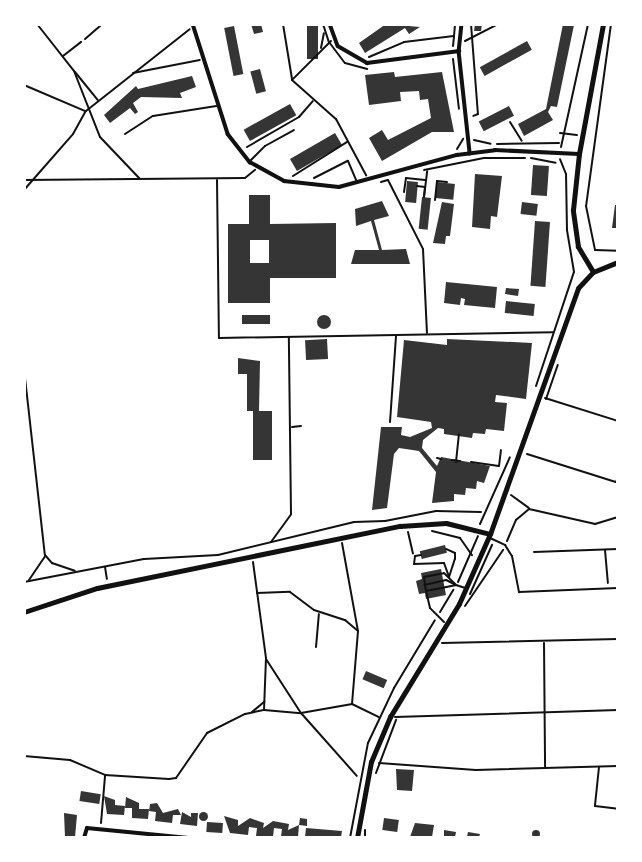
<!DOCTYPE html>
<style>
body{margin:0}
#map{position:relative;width:642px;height:862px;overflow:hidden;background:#fff;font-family:Lato,sans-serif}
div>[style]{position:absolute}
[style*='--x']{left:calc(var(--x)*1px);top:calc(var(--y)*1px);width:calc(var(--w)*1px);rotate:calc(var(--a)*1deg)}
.building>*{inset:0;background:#353535;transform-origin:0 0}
.round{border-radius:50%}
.path>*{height:2px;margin:-1px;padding:0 1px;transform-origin:1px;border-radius:1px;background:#111}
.service>*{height:2px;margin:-1px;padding:0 1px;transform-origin:1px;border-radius:1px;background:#111}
.minor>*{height:3.5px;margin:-1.75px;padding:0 1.75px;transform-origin:1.75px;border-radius:1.75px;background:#111}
.tertiary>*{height:4.5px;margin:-2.25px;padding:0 2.25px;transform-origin:2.25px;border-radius:2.25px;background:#111}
.secondary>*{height:5px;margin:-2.5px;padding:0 2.5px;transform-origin:2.5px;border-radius:2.5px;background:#111}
span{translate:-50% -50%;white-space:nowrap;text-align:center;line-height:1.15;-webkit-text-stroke:7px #fff;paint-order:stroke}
.frame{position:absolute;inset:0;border:26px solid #fff;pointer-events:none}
</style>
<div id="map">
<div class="building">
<i style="clip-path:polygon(251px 24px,261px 24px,263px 32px,254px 34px)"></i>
<i style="left:307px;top:24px;width:11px;height:35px"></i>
<i style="clip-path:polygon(386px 24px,420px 27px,409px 34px,405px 28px,365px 53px,359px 43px)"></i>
<i style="clip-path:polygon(475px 24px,482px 24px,481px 31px,474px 31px)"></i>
<i style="clip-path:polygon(563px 24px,574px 25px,557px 107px,551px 106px,548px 112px,553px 120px,524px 136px,518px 124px,546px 109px)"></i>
<i style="left:234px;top:26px;width:49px;height:10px;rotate:79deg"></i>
<i style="left:527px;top:41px;width:10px;height:54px;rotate:61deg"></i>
<i style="left:260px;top:69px;width:23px;height:10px;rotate:75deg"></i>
<i style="clip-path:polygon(394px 72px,395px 77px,442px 72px,454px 132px,432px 132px,382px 161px,369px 138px,382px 130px,388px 140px,431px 118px,428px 99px,420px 100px,419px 91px,400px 92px,401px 101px,369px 105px,365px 75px)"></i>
<i style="clip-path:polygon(192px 76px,196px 87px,180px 93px,182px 98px,141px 97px,133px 103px,138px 112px,135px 114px,130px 108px,110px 123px,104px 115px,136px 86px,138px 89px)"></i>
<i style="left:290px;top:104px;width:13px;height:53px;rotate:61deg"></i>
<i style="left:509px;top:106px;width:11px;height:34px;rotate:63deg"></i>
<i style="left:335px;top:133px;width:14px;height:52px;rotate:60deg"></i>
<i style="left:533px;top:165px;width:16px;height:30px;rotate:4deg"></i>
<i style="clip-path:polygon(475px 174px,502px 176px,497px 217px,491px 216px,490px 229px,472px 227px)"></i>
<i style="left:407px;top:181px;width:11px;height:21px;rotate:5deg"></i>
<i style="left:437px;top:182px;width:18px;height:16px;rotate:6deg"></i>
<i style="clip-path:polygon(evenodd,249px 195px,270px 195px,270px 224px,336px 223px,336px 278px,270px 278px,270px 303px,228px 303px,228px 224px,249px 224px,249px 195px,250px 240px,269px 240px,269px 263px,250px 263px,250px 240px)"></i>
<i style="left:422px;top:197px;width:9px;height:32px;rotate:6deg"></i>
<i style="clip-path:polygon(382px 201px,389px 216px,374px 220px,382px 250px,406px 249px,410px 264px,351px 264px,355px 250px,379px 250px,371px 221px,356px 226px,355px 209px)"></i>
<i style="clip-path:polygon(442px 202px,454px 204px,450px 236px,446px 236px,445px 244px,433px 243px)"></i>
<i style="left:522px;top:202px;width:16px;height:12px;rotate:7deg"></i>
<i style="clip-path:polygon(615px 205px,617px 205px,617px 228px,612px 228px)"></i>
<i style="left:535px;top:221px;width:15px;height:65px;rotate:4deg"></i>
<i style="clip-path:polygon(446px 282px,497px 287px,495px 308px,464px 305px,465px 299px,461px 298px,460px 305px,444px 303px)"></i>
<i style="clip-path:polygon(506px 288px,519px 289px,518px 296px,505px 294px)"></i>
<i style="left:506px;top:301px;width:29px;height:12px;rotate:6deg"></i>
<i style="left:242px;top:315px;width:28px;height:9px"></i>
<i class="round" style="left:317px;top:315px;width:14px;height:14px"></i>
<i style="left:327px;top:339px;width:20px;height:22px;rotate:87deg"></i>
<i style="clip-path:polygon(447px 339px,532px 343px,526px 399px,496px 395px,495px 402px,507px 403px,504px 431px,486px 429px,485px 434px,473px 433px,472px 438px,444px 434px,444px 429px,438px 428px,423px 440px,422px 448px,437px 466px,441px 457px,490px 466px,484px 483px,477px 481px,476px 489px,466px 488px,465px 495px,454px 494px,454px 501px,432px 503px,436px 472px,419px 451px,399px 448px,394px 454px,387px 508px,372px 510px,381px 427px,402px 427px,401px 435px,410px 437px,432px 428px,431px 422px,397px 417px,404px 340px,447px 345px)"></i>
<i style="clip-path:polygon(238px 358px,260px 361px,259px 411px,272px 411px,272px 460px,253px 460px,253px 411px,247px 411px,247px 374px,238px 374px)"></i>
<i style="left:445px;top:545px;width:8px;height:26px;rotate:76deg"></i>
<i style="clip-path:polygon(441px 569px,446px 595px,426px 599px,425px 593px,419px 594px,416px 581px,422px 579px,421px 573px)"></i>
<i style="left:366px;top:671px;width:23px;height:9px;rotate:23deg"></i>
<i style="clip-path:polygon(396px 769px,414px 770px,412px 791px,397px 790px)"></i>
<i style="left:81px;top:791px;width:20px;height:10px;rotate:9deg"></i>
<i style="clip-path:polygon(104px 796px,115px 800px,115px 805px,125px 806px,124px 815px,107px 814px)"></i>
<i style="clip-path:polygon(126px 797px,139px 803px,139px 809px,149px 809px,148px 819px,132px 818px,132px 808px,125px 808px)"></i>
<i style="clip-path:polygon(157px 803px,163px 813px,178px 809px,181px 815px,173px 815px,172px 823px,155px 821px,156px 812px,149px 811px,150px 804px)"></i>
<i class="round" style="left:198.5px;top:811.5px;width:9px;height:9px"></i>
<i style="clip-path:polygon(182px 812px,191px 817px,191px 813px,198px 813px,197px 826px,180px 824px)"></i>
<i style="clip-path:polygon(64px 813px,77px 815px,75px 837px,65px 837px)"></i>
<i style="clip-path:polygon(224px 816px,238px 820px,238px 826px,250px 818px,264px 823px,263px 828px,273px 821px,289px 824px,288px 830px,299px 825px,298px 837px,281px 837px,282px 829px,274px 828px,273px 837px,256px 836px,257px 828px,249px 827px,248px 835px,230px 833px)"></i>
<i style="clip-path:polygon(300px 818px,307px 819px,307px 826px,299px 825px)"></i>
<i style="left:384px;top:818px;width:15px;height:12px;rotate:8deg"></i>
<i style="left:207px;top:822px;width:16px;height:10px;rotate:4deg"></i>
<i style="clip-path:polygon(415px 823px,434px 825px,432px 837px,410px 837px)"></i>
<i style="clip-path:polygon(306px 828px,342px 831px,341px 837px,305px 837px)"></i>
<i class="round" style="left:532px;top:830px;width:8px;height:8px"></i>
<i style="clip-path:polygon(444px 830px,456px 832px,455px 837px,444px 837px)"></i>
<i style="clip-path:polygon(468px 832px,480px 834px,479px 837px,467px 837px)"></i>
</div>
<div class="path">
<i style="--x:37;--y:24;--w:60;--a:51.8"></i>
<i style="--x:74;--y:71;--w:71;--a:68.5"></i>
<i style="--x:100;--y:137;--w:57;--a:46.4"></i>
<i style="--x:283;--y:24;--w:56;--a:80.7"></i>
<i style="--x:323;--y:24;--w:19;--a:72"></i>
<i style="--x:329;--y:42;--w:26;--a:53"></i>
<i style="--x:345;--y:63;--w:23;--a:15"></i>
<i style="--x:471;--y:24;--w:90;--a:85.6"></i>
<i style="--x:478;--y:114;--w:5;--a:158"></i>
<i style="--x:611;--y:24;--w:184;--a:97.8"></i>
<i style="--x:586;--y:206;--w:45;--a:78.4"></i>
<i style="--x:595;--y:250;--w:23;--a:2"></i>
<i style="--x:331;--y:41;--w:55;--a:135"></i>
<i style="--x:292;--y:80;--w:59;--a:41.6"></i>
<i style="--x:336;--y:119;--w:64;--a:61.8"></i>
<i style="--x:465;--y:41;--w:37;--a:-27"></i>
<i style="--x:453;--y:46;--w:10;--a:-84"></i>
<i style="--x:321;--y:48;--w:15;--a:-79"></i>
<i style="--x:63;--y:56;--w:23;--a:-38"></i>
<i style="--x:369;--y:57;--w:38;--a:-23"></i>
<i style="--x:404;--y:42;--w:50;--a:-6.8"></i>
<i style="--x:454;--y:36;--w:12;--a:-85"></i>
<i style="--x:453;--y:59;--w:50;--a:83.2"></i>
<i style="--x:75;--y:72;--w:36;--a:51"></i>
<i style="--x:133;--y:73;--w:68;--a:-11"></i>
<i style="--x:24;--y:85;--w:66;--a:23.1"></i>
<i style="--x:510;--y:122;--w:22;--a:58"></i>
<i style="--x:560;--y:133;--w:17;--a:7"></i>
<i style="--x:474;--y:140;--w:17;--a:13"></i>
<i style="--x:497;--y:144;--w:62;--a:-0.9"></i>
<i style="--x:247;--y:147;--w:60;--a:-30"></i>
<i style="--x:299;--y:117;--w:21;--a:-49"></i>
<i style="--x:561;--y:147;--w:126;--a:-77.6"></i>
<i style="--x:457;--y:149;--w:12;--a:-59"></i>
<i style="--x:531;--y:158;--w:25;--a:11"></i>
<i style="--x:424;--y:170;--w:61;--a:-11.3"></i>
<i style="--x:484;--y:158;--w:41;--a:0"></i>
<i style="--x:293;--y:176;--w:64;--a:-32.2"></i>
<i style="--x:24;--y:180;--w:221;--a:-0.5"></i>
<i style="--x:245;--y:178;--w:13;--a:-39"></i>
<i style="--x:217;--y:180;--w:158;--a:89.3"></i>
<i style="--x:219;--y:338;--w:334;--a:-1"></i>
<i style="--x:388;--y:180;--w:77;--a:63.1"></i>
<i style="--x:423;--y:249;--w:84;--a:87.3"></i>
<i style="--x:381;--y:182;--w:7;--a:-16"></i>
<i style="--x:417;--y:186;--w:8;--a:7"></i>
<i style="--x:425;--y:187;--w:10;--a:96"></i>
<i style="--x:424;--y:197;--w:26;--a:-83"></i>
<i style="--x:24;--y:190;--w:74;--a:-48.8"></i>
<i style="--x:73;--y:134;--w:26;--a:-61"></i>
<i style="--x:86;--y:111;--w:132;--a:-38.3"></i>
<i style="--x:404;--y:192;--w:14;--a:-82"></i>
<i style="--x:406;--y:178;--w:19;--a:6"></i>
<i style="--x:435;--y:200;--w:19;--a:-84"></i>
<i style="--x:437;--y:181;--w:10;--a:6"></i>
<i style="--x:24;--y:369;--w:187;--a:83.6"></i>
<i style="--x:45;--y:555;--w:11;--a:49"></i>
<i style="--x:52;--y:563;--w:24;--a:19"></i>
<i style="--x:536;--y:386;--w:120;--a:-71.6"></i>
<i style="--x:574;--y:272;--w:43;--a:-99.5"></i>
<i style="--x:567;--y:230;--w:56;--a:-91"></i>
<i style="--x:566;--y:174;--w:16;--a:-112"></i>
<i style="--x:545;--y:398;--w:77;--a:17.5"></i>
<i style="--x:546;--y:399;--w:36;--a:-71"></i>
<i style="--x:390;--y:422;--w:86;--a:-86"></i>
<i style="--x:292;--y:427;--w:9;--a:-6"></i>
<i style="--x:527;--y:454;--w:93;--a:17.5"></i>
<i style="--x:616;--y:482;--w:5;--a:-68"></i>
<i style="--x:437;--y:458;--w:4;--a:14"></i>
<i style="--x:452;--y:460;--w:8;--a:7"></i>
<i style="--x:456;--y:462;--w:28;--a:-84"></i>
<i style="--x:471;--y:462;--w:28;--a:8"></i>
<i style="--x:499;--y:466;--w:16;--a:-83"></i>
<i style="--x:511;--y:495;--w:22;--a:36"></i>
<i style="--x:480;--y:524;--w:73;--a:-65.9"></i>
<i style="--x:432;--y:531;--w:29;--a:14"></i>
<i style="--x:460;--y:538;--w:21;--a:55"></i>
<i style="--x:408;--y:532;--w:22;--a:77"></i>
<i style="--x:507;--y:541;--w:23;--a:-67"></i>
<i style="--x:516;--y:520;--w:17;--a:-40"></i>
<i style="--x:529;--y:509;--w:68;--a:12.8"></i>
<i style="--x:595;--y:524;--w:24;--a:-17"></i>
<i style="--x:271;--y:542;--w:34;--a:-54"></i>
<i style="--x:291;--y:514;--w:176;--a:-90.7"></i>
<i style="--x:342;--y:543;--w:89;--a:79.7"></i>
<i style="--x:358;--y:631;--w:73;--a:94.7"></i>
<i style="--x:605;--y:550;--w:33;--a:85"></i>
<i style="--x:534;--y:552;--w:84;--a:-2"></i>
<i style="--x:253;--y:562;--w:97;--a:82.3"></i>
<i style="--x:266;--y:658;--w:51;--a:92.2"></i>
<i style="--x:105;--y:567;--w:12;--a:81"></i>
<i style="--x:29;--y:580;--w:29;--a:-56"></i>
<i style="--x:24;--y:582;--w:122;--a:-10.9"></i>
<i style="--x:144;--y:559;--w:74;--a:-3.1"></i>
<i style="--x:218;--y:555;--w:140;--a:-13.6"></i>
<i style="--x:354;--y:522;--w:31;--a:-2"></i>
<i style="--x:385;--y:521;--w:52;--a:-11.1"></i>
<i style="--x:436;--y:511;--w:45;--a:1.3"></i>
<i style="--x:458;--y:582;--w:50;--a:-66.5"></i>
<i style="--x:257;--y:593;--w:33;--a:-2"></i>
<i style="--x:290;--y:592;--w:30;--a:37"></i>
<i style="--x:314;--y:610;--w:33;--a:18"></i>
<i style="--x:345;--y:620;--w:17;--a:40"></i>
<i style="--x:470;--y:594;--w:54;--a:-65.8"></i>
<i style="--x:465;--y:606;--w:68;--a:-55.8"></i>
<i style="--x:440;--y:612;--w:26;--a:-59"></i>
<i style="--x:442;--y:643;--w:176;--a:-1.3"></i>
<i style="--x:544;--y:643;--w:124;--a:89.5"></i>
<i style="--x:316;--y:647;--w:33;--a:-85"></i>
<i style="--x:266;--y:659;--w:64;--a:57.1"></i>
<i style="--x:301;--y:713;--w:84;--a:48.4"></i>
<i style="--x:252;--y:712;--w:16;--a:-40"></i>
<i style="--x:395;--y:717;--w:223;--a:-1.8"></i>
<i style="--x:24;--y:756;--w:46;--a:5"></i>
<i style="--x:70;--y:760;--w:38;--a:23"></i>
<i style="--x:105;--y:775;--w:64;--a:3.6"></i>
<i style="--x:169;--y:779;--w:7;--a:-8"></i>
<i style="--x:176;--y:778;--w:55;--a:-55.4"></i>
<i style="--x:207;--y:733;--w:42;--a:-26.6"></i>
<i style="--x:245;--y:714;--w:19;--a:-12"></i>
<i style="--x:264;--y:710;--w:37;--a:5"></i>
<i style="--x:301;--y:713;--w:52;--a:-10"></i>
<i style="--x:352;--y:704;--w:30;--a:26"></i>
<i style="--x:379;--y:763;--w:97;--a:4.1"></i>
<i style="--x:476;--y:770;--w:142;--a:-1.6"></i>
<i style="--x:599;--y:767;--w:39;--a:96"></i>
<i style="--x:595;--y:806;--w:23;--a:7"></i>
<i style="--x:376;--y:773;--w:57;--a:-69.3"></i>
<i style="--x:101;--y:823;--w:47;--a:-85.1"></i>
<i style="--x:350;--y:838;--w:97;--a:-79.3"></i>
<i style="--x:368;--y:743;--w:61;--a:-64.7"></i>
<i style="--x:394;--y:688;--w:79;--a:-58.9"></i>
<i style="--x:365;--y:838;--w:8;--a:-90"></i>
</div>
<div class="service">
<i style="--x:85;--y:39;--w:23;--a:-41"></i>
<i style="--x:125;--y:134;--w:33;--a:-33"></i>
<i style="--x:153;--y:116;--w:64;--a:-9"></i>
<i style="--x:250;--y:161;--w:21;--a:-45"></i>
<i style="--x:265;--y:146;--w:33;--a:-29"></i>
<i style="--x:314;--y:178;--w:38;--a:-27"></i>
<i style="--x:348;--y:161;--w:23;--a:67"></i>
<i style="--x:490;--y:538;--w:17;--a:25"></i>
<i style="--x:505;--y:545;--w:13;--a:58"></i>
<i style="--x:512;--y:556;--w:37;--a:79"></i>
<i style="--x:519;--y:592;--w:99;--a:-2.3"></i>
<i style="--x:421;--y:555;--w:6;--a:171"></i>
<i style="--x:415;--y:556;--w:8;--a:97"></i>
<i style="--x:414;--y:564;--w:30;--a:-2"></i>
<i style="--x:444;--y:563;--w:15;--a:70"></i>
<i style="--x:449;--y:577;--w:19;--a:-72"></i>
<i style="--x:455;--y:559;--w:6;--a:-90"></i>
<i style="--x:455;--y:553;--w:10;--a:-156"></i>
<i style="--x:425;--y:585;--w:8;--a:-97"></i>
<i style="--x:424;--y:577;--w:20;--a:-11"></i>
<i style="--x:444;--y:573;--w:17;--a:45"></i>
<i style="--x:456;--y:585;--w:11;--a:-153"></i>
<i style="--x:446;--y:580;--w:22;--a:167"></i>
<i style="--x:425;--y:585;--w:6;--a:81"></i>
<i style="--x:444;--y:622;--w:20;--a:-135"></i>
<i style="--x:430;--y:608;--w:17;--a:-103"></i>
<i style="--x:426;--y:591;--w:31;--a:-11"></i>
<i style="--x:456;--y:585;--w:9;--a:18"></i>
</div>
<div class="minor">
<i style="--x:193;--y:24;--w:115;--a:72.3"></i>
<i style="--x:228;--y:134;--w:36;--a:52"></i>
<i style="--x:250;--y:162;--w:39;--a:29"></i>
<i style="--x:284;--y:181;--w:55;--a:6.2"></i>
<i style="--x:339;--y:187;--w:122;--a:-15.2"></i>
<i style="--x:457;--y:155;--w:38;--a:-7"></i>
<i style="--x:495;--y:150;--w:84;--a:2.7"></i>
<i style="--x:330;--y:24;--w:23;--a:70"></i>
<i style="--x:338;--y:46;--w:34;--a:30"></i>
<i style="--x:367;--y:63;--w:93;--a:-7.4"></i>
<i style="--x:462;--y:24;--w:27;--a:96"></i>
<i style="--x:459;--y:51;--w:103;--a:83.8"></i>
<i style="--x:84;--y:838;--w:10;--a:-73"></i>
<i style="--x:87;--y:828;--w:102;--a:5.6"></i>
</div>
<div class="tertiary">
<i style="--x:593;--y:272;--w:29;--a:-121"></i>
<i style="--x:578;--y:247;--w:37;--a:-98"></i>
<i style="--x:573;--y:210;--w:56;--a:-83.9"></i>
<i style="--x:579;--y:154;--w:132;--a:-79.5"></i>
<i style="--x:357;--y:838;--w:77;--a:-79.6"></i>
<i style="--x:371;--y:762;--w:49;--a:-67.1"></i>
<i style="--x:390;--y:717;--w:132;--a:-58.6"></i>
<i style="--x:459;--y:604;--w:77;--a:-66.1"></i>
</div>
<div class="secondary">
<i style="--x:24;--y:612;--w:77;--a:-18.2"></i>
<i style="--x:97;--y:588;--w:309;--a:-11.6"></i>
<i style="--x:400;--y:526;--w:46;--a:-3.7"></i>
<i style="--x:446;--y:523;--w:45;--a:14"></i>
<i style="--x:490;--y:534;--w:261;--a:-70.3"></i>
<i style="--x:578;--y:288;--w:22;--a:-47"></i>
<i style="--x:593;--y:272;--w:27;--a:-22"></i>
</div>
<div class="frame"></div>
</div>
